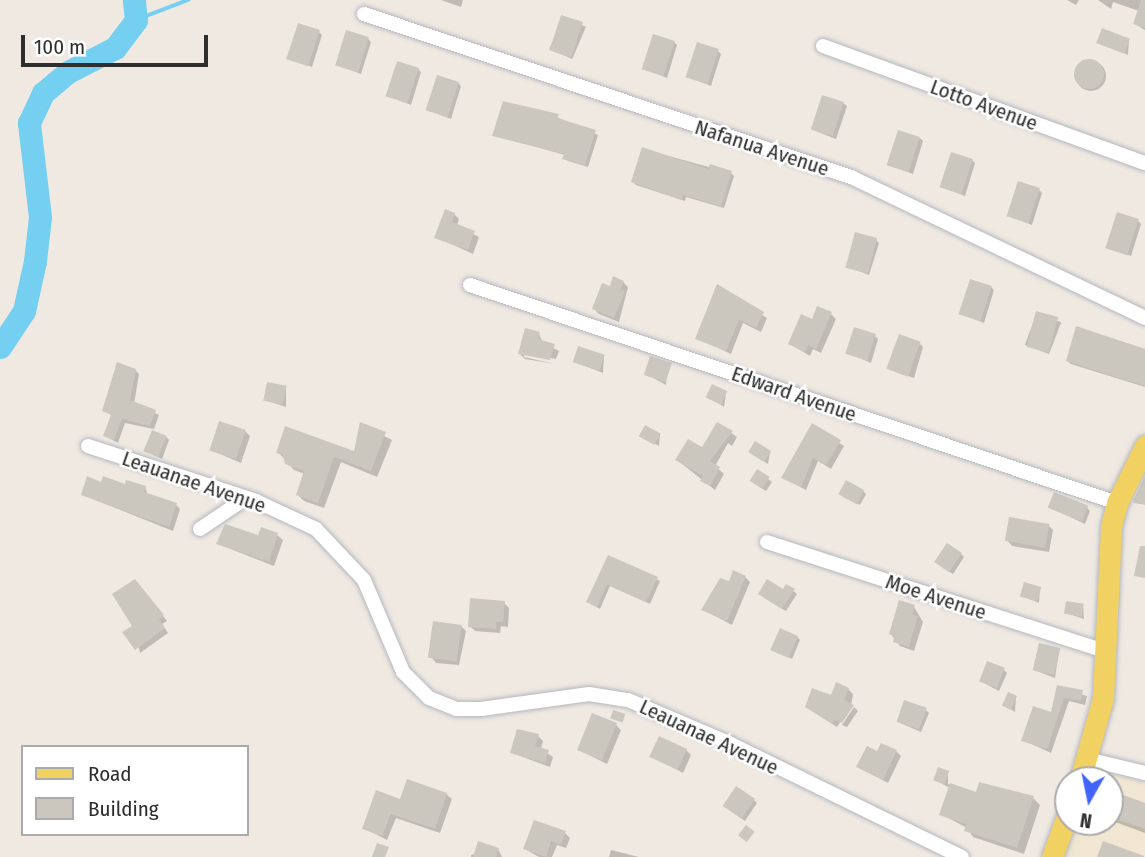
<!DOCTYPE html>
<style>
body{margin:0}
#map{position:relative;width:1145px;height:857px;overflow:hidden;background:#efe9e1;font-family:"Fira Sans Condensed",sans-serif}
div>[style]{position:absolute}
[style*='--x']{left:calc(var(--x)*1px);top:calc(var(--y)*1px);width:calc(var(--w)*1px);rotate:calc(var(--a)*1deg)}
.education>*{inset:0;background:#f0e6d1}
.shadow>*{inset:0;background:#0003;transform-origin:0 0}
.round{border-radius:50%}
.stream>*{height:3.5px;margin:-1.75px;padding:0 1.75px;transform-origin:1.75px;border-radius:1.75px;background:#75cff0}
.river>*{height:23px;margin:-11.5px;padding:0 11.5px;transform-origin:11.5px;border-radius:11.5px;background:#75cff0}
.building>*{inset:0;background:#cbc7bf;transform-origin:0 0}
.roads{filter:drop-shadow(0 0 2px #b4b7c1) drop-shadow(0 0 2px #b4b7c1)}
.minor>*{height:14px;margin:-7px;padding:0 7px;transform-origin:7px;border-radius:7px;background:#fff}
.primary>*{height:21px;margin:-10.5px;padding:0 10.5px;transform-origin:10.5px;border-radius:10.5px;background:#f2d163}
span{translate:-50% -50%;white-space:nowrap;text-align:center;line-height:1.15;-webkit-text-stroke:5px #fff;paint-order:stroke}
.street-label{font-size:21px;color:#2e2e2e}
.legend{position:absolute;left:21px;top:745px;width:228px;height:91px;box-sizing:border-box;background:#fff;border:2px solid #ababab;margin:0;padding:9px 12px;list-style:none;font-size:21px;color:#2e2e2e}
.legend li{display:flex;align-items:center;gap:14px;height:35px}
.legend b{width:35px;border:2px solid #ababab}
.north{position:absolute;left:1054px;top:766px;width:70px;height:70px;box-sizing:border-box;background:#fff;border:2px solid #ababab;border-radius:50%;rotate:189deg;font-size:19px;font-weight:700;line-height:28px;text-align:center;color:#2e2e2e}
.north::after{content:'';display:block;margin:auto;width:24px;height:32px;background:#4264fb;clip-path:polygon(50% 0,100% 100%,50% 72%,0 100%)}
.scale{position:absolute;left:21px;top:35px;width:187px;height:32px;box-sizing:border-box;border:4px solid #2e2e2e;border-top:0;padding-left:9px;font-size:21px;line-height:24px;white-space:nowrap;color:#2e2e2e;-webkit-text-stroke:5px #fff;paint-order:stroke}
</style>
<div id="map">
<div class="education">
<i style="clip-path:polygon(1093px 770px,1145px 782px,1145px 857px,1062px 857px,1075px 822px,1110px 822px,1110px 780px,1090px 780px)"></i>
</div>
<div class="shadow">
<i style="clip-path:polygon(441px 0,463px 0,461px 7px)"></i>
<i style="clip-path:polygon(1067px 0,1079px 0,1076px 5px)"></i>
<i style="clip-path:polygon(1098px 0,1145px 0,1145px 30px,1135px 24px,1139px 11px,1113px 2px,1111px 9px)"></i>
<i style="left:563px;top:17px;width:25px;height:35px;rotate:23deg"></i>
<i style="clip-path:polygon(319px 32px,322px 35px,312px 67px,289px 58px)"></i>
<i style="clip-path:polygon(368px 39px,371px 42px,361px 74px,338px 65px)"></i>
<i style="clip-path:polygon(1129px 40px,1128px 55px,1098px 42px)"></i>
<i style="clip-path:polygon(674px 42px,677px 45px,667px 78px,644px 69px)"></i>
<i style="clip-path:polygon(718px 51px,721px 54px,711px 86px,688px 77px)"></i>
<i class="round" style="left:1076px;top:61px;width:30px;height:30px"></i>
<i style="clip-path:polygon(418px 69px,421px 72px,411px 105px,388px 96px)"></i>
<i style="clip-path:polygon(458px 83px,461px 86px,451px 119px,428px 110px)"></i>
<i style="clip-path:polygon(843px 103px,847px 106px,836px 139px,813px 130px)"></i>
<i style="clip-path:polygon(538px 109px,598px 135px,588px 167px,568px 161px,565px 155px,494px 135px)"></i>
<i style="clip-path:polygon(920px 138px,923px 141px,913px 174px,889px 165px)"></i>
<i style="clip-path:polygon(643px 149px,731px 173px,734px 176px,724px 208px,686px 197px,685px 201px,636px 185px,633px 182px)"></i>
<i style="clip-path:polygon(972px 160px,975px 163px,965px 196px,942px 187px)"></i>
<i style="clip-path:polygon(1039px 190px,1042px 193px,1032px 225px,1009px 216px)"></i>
<i style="clip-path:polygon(454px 214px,459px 219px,457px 226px,479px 237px,473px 254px,436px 237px)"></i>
<i style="clip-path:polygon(1138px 221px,1141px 224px,1131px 256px,1108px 247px)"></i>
<i style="clip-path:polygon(876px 240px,879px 243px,869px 275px,846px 266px)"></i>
<i style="clip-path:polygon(623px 282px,628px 287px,619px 322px,599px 314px,594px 309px,611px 288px)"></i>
<i style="clip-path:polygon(718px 287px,767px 318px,761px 332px,743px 323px,731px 354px,697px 338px)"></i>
<i style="clip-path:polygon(991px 287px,994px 290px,984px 323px,961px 314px)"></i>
<i style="left:1037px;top:313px;width:26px;height:34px;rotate:21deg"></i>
<i style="clip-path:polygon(831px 314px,836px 319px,821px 353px,813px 349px,810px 356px,790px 344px,813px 321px)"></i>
<i style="clip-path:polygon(1078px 328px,1145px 349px,1145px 387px,1071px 364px,1067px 361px)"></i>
<i style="clip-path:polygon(539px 334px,543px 343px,559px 351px,556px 359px,524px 353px,524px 357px,555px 364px,525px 359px,520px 354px)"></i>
<i style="clip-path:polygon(875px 336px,878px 339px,871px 363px,848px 353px)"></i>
<i style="clip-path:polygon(920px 344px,923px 347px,914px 378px,891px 370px)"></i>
<i style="clip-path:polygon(604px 357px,603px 373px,575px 362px)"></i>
<i style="clip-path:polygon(668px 364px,666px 385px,644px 373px)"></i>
<i style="clip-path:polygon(135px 370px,139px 374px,134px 404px,159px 415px,154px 429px,125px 423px,118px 443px,105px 436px,113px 416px,104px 410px)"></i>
<i style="clip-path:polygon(286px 387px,286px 407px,265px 400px)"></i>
<i style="clip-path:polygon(726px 393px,724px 407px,708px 397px)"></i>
<i style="clip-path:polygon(361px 424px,392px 440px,377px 477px,341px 462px,324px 508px,304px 501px,298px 495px,305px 474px,294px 470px,278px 452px,356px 453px)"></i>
<i style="clip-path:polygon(718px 424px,737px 437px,732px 446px,728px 443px,715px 466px,724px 474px,715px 490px,677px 460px,702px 449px)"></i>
<i style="clip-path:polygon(812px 426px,844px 446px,831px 469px,818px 461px,806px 490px,783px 478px)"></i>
<i style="clip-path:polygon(245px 431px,250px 436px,241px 463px,211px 450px)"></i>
<i style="clip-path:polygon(660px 435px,659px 446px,641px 436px)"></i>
<i style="clip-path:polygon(166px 437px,169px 440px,162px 459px,146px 451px)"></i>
<i style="clip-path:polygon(770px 452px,768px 464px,754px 455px)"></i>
<i style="clip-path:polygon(758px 472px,772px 482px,766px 491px,755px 484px)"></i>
<i style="clip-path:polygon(102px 484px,145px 487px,148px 496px,176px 505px,180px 509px,173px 531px,83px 495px)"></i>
<i style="clip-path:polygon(863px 491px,866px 494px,860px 505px,843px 497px)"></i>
<i style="clip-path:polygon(1049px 507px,1087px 508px,1090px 511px,1085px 524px)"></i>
<i style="clip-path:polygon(1048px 525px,1053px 530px,1049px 552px,1012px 546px,1007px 540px)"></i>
<i style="clip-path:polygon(277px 535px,283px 540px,274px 566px,218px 544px)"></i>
<i style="clip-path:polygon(961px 554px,964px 557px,953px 574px,939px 565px)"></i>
<i style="clip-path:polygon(608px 557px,660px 581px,650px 604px,610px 586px,600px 609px,588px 602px)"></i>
<i style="clip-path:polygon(745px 577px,750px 582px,732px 625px,704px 610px)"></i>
<i style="clip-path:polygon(139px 586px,167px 621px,162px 624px,168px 633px,140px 653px,134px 626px)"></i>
<i style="clip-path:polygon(787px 586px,797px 594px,786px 611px,763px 597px,783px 592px)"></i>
<i style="clip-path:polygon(1040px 588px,1039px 603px,1022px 596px)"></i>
<i style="clip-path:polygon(504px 603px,509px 608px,508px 627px,501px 626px,500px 633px,475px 631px,470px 626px)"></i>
<i style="clip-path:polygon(1083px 605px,1084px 619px,1066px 613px)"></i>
<i style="clip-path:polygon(914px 607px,923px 622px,914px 651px,900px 646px,891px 634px)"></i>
<i style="clip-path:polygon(461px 626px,466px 631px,459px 665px,436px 663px,431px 657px)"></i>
<i style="clip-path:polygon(797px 637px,800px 640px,792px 659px,773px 649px)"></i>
<i style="clip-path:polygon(1059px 650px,1055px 678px,1034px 670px)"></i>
<i style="clip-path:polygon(1004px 670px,1007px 673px,999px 691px,980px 681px)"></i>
<i style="clip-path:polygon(1058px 687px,1087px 696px,1085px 705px,1069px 701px,1051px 753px,1023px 740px,1053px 714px)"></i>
<i style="clip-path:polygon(848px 689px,853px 694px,851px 706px,837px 727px,807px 707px)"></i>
<i style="clip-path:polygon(1016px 697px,1015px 712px,1004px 705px)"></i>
<i style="clip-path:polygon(854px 707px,858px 711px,847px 727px,842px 725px)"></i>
<i style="clip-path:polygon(926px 710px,929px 713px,921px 732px,898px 722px)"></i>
<i style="clip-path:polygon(616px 725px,621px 730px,607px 764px,579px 750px)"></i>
<i style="clip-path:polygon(538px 736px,543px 741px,541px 749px,553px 757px,550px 767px,512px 753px)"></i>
<i style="clip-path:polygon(686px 750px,691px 755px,683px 773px,652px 756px)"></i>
<i style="clip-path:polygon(896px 751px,901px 756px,888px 783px,858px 767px,878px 753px)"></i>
<i style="clip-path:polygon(948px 773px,948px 784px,977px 794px,1033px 798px,1040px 805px,1024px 854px,973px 837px,967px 828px,941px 814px,950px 788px,935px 780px)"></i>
<i style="clip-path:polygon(1110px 792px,1145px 805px,1145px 833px,1110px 820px)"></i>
<i style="clip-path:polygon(446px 794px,452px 799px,440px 833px,396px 818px,387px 840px,364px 828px,401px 801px)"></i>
<i style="clip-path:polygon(754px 800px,757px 803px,745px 821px,728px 809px)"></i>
<i style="clip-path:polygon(565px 833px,570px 838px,566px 848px,557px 845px,552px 857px,539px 857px,525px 849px)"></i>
<i style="clip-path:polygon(498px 849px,502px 857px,471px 857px,471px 855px)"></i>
<i style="clip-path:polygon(611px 850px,639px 857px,609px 857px)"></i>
</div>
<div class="stream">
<i style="--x:136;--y:20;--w:56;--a:-21"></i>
</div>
<div class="river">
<i style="--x:0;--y:347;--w:43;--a:-56.3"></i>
<i style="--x:24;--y:311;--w:51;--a:-77.6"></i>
<i style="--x:35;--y:261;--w:44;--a:-83.5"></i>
<i style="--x:40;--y:217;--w:95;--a:-96.7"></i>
<i style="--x:29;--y:123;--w:33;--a:-65"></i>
<i style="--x:43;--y:93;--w:33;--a:-40"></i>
<i style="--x:68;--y:72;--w:53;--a:-27.1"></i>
<i style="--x:115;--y:48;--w:35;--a:-53"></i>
<i style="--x:136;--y:20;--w:20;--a:-96"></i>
</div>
<div class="building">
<i style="clip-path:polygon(1141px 0,1145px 0,1145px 28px,1133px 24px)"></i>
<i style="left:561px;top:15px;width:23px;height:37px;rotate:18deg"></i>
<i style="left:298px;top:23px;width:23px;height:38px;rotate:18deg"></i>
<i style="left:1102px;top:28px;width:30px;height:16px;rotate:21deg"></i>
<i style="left:346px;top:30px;width:24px;height:37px;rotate:17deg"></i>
<i style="left:653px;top:34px;width:23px;height:37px;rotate:18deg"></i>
<i style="left:697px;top:42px;width:23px;height:37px;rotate:18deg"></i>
<i class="round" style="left:1074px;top:59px;width:30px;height:30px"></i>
<i style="left:397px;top:61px;width:23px;height:37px;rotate:18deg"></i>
<i style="left:437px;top:75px;width:23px;height:37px;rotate:18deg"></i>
<i style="left:822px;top:95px;width:23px;height:36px;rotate:18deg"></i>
<i style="clip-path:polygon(503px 101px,559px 114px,557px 118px,596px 130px,585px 165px,562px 159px,564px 154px,492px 136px)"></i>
<i style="left:898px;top:130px;width:23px;height:37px;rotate:18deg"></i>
<i style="clip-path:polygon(642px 147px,708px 169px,710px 164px,732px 171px,721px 206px,683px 195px,682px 200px,631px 182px)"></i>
<i style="left:951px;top:152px;width:23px;height:37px;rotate:18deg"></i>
<i style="left:1018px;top:181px;width:23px;height:37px;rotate:18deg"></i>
<i style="clip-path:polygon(445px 209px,455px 213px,452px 222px,475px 231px,468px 250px,434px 238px)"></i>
<i style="left:1117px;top:212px;width:23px;height:38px;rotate:18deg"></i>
<i style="left:855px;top:232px;width:23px;height:37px;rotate:15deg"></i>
<i style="clip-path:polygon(613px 276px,624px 281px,620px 290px,625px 291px,614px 318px,592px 309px,602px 283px,610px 286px)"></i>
<i style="left:970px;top:279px;width:23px;height:37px;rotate:18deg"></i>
<i style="clip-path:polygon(717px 284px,764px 312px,756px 328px,739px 320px,726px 351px,695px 339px)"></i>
<i style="clip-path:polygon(817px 306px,832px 312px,816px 349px,808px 345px,805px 352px,788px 344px,801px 314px,812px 319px)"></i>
<i style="left:1036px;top:311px;width:23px;height:37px;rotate:15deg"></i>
<i style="clip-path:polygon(1076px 326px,1145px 349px,1145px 386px,1066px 361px)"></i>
<i style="left:854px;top:327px;width:23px;height:28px;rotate:18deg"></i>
<i style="clip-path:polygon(525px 328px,540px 332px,538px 339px,555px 344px,550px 360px,518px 354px)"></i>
<i style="left:899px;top:334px;width:23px;height:37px;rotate:20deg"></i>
<i style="left:578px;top:346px;width:28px;height:17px;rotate:18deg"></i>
<i style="left:650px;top:356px;width:23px;height:20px;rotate:18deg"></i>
<i style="clip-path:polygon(117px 362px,136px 369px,130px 400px,156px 410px,150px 426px,122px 419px,114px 440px,103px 436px,111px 415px,102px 411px)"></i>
<i style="left:267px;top:382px;width:20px;height:19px;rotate:11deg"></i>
<i style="left:712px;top:384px;width:17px;height:15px;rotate:25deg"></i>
<i style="left:219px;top:421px;width:28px;height:31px;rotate:18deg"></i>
<i style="clip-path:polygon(360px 422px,386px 432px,371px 471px,334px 457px,318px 503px,296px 495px,304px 471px,285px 464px,283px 455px,276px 453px,285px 426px,354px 451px)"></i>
<i style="clip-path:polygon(717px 422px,733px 431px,710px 461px,720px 467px,710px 486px,700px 481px,703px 476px,675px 460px,688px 439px,702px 447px)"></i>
<i style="clip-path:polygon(812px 423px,841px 440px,826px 465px,813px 458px,801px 487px,781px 478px)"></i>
<i style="left:645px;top:425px;width:18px;height:13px;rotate:29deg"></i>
<i style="left:152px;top:430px;width:16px;height:23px;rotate:22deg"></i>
<i style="left:755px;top:441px;width:19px;height:13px;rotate:32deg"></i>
<i style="left:757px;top:469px;width:15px;height:14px;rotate:32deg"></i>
<i style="clip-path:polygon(87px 476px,101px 482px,103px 476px,125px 484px,126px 480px,146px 486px,144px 492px,177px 503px,169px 527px,81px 495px)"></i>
<i style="clip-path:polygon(1145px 476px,1145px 505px,1134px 503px,1133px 501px)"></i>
<i style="left:846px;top:480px;width:21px;height:16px;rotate:29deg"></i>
<i style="left:1054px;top:492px;width:37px;height:17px;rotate:22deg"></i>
<i style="left:1009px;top:517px;width:41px;height:24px;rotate:10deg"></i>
<i style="clip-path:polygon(225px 524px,258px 535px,261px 527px,278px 533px,269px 562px,216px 544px)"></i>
<i style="left:947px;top:543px;width:18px;height:23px;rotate:34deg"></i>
<i style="clip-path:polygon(1140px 546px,1145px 546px,1145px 578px,1134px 576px)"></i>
<i style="clip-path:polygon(608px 555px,658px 577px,646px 602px,607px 584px,597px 607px,586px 602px)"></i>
<i style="clip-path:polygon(733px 570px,746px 576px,727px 621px,701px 610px,720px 578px,729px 581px)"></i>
<i style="clip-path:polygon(135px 579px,164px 615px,159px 619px,165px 628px,135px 650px,122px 632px,132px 626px,112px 594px)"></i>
<i style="clip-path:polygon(767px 579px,783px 589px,786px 584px,795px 589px,782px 609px,758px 594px)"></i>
<i style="left:1024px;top:582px;width:18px;height:15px;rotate:16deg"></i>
<i style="clip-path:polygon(470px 598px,505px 601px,503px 622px,496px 622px,496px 629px,468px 627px)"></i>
<i style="clip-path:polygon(899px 600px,915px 605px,912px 614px,918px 616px,909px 647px,893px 642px,894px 636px,889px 634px)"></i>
<i style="left:1066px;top:601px;width:18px;height:13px;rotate:9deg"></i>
<i style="left:433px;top:621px;width:29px;height:37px;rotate:8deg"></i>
<i style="left:780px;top:628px;width:20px;height:24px;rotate:24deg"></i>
<i style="left:1039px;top:643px;width:22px;height:28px;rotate:13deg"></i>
<i style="left:987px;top:661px;width:19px;height:22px;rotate:21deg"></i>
<i style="clip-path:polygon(836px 682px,849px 688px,844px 700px,854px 705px,842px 723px,834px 720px,832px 724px,805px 707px,812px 688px,831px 695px)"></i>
<i style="clip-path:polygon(1057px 685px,1083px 690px,1081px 701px,1064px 698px,1047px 749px,1021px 741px,1033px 706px,1051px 712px)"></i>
<i style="left:1008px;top:692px;width:10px;height:15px;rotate:24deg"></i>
<i style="left:904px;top:700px;width:24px;height:23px;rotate:19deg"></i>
<i style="left:613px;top:710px;width:13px;height:9px;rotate:18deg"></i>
<i style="left:592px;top:713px;width:27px;height:40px;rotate:22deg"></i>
<i style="clip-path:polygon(517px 729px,539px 734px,535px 746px,549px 750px,545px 763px,510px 753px)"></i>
<i style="left:659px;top:736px;width:31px;height:23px;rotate:25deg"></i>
<i style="clip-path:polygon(881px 743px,897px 750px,883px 780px,856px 767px,867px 746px,877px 751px)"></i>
<i style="left:938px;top:767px;width:12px;height:14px;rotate:20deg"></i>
<i style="clip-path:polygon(407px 779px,447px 793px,435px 829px,391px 814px,382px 836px,362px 829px,376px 790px,400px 799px)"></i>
<i style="clip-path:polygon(979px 782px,1034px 796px,1017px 848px,964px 831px,966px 824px,939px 815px,950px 783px,976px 792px)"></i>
<i style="left:736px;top:786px;width:23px;height:24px;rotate:34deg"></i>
<i style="clip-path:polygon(1110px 790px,1145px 803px,1145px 829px,1110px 817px)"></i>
<i style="clip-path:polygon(534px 820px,566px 831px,561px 845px,551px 841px,546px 857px,523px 849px)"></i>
<i style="left:746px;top:825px;width:11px;height:13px;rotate:38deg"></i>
<i style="clip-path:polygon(478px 841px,499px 848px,496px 857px,473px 857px)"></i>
<i style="clip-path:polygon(1103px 841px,1144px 856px,1144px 857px,1097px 857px)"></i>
<i style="clip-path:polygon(377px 843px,389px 847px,385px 857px,372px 857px)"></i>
</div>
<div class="roads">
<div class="minor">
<i style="--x:364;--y:14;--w:514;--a:18.51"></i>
<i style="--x:851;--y:177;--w:326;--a:25.6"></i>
<i style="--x:823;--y:46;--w:343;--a:20"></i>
<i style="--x:470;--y:285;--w:683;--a:18.62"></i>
<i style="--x:88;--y:446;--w:177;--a:18.1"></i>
<i style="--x:256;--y:501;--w:66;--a:25"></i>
<i style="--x:316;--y:529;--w:70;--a:46.7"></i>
<i style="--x:364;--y:580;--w:100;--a:67"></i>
<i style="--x:403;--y:672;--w:37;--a:45"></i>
<i style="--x:429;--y:698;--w:29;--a:22"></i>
<i style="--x:456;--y:709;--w:25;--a:0"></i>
<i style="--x:481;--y:709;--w:109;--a:-7.9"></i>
<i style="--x:589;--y:694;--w:39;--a:9"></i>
<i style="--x:628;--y:700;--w:112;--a:23.1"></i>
<i style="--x:731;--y:744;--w:257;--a:26.1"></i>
<i style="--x:200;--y:529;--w:55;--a:-34"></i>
<i style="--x:767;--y:542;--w:354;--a:17.9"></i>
<i style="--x:1087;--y:759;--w:60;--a:13.6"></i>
</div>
<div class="primary">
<i style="--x:1080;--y:780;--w:85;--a:-74.3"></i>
<i style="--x:1103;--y:698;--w:172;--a:-87.3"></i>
<i style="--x:1111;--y:526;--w:24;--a:-75"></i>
<i style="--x:1117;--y:503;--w:64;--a:-63.8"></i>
<i style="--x:1052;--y:857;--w:47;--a:-70"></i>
</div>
</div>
<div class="street-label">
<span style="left:984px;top:105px;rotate:20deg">Lotto Avenue</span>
<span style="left:762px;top:148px;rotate:18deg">Nafanua Avenue</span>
<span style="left:794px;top:394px;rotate:19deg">Edward Avenue</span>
<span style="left:194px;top:482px;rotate:19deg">Leauanae Avenue</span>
<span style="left:936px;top:597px;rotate:18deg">Moe Avenue</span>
<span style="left:709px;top:737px;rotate:25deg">Leauanae Avenue</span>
</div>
<ul class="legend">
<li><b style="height:9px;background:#f2d163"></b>Road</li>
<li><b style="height:19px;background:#cbc7bf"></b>Building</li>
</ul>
<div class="north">N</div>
<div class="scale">100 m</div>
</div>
